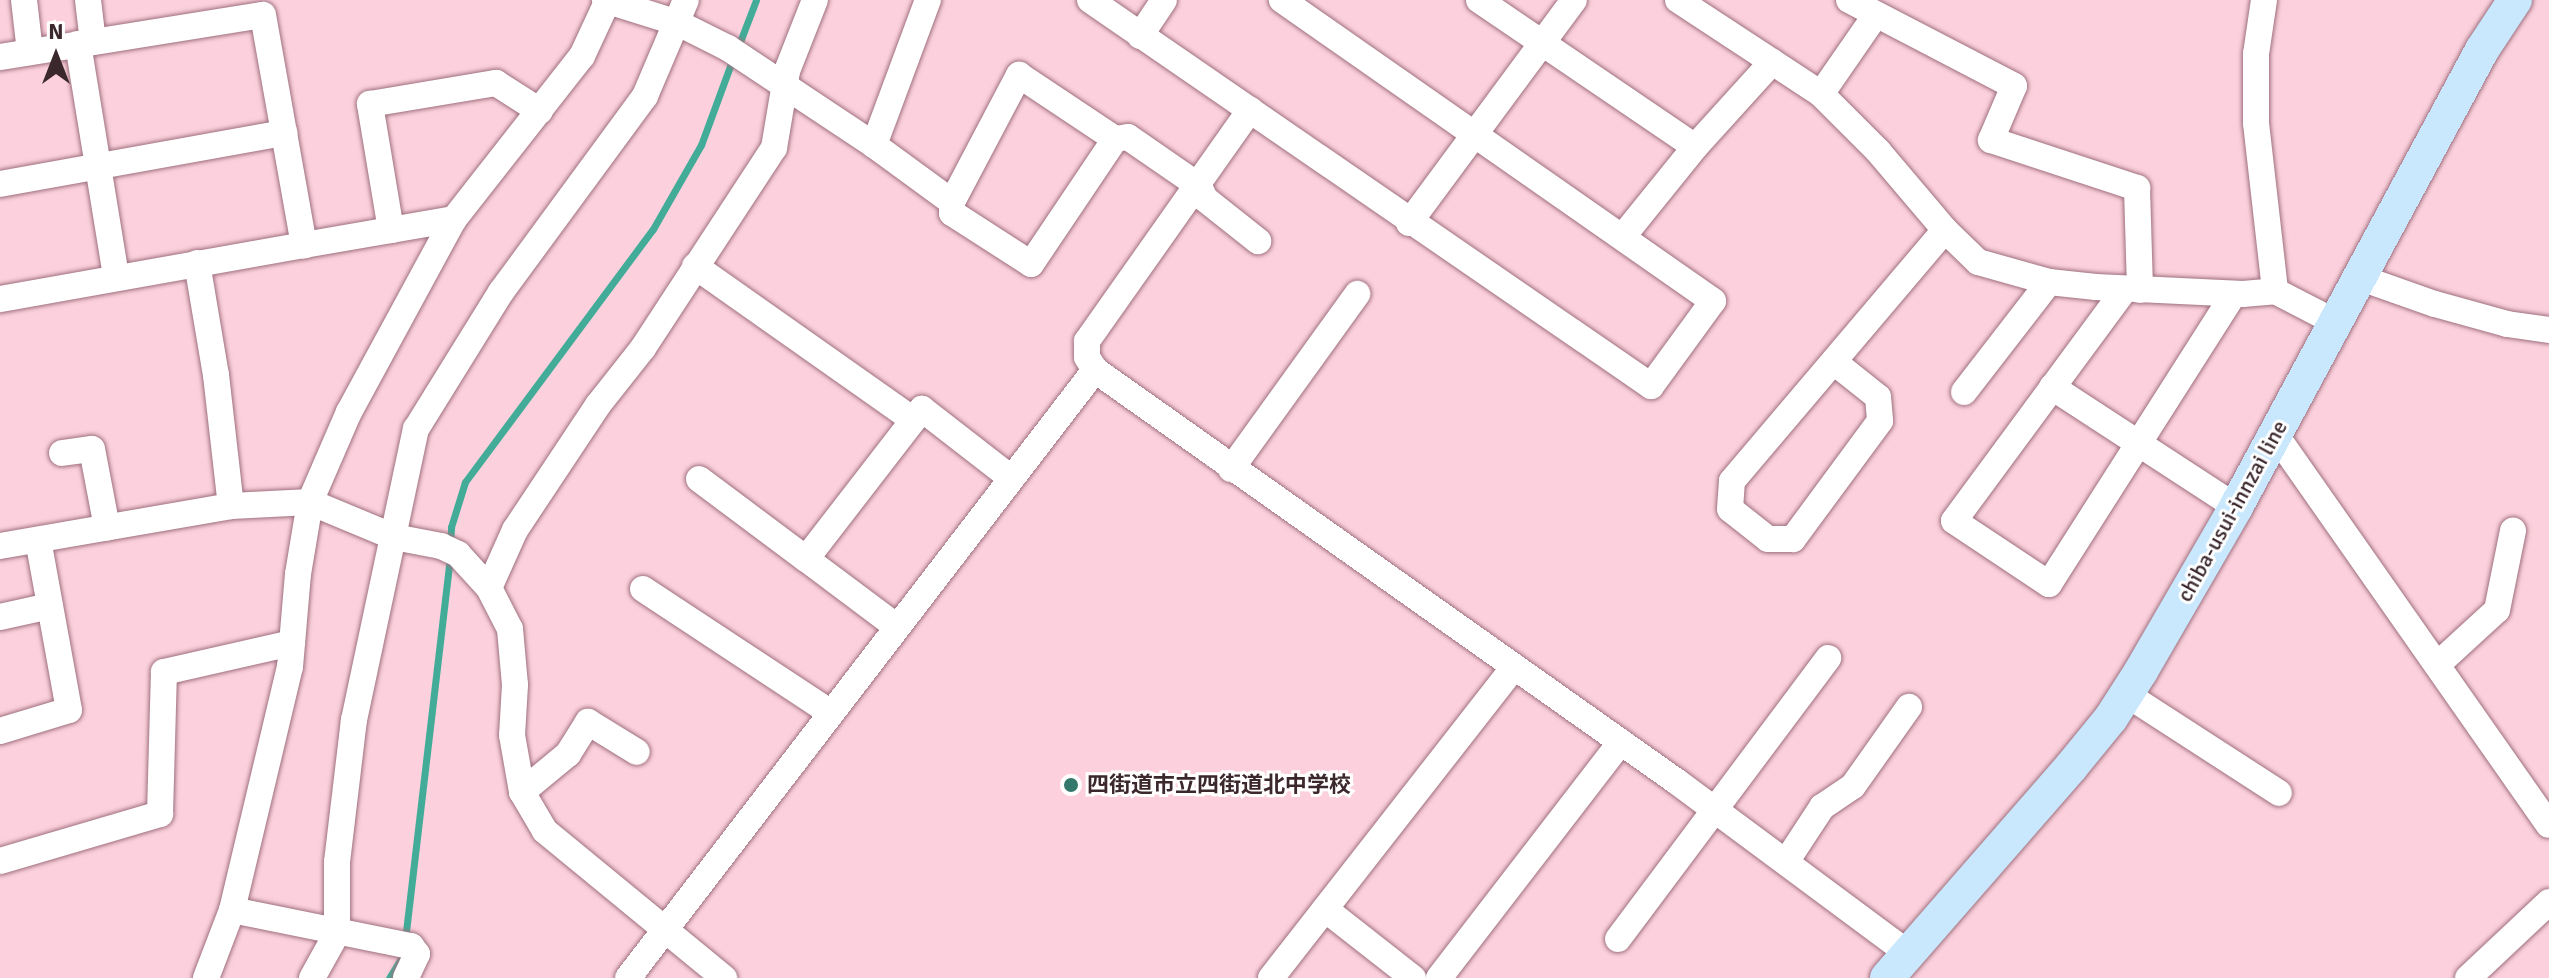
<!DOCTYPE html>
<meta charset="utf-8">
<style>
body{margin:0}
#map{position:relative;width:2549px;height:978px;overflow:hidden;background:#fcd1dd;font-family:Signika,"Noto Sans JP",sans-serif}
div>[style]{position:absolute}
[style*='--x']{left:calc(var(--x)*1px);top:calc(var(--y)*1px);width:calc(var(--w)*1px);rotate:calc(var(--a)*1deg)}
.stream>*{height:7px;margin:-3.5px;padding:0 3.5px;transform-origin:3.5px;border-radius:3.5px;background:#42ac99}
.roads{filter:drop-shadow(0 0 2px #9f707f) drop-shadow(0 0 2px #9f707f)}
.minor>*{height:26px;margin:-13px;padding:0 13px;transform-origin:13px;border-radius:13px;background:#fff}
.major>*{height:34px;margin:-17px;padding:0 17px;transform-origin:17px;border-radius:17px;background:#cae8fd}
.dots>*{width:22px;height:22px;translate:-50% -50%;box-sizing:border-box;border:4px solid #fff;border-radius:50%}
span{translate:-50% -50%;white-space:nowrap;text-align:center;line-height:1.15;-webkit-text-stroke:6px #fff;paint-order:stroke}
.street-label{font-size:22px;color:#3b282d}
.poi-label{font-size:22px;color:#3b282d;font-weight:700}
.left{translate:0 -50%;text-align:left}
.north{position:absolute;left:16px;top:16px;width:80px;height:80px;-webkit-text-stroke:6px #fff;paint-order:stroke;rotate:0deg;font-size:22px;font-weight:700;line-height:32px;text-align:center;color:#3b282d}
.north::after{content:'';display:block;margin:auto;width:28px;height:36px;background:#3b282d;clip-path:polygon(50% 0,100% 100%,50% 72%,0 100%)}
</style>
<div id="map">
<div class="stream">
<i style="--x:738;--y:47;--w:50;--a:-69"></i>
<i style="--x:450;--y:543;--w:16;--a:-86"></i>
<i style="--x:451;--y:527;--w:47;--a:-72.7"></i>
<i style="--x:465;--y:482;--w:315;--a:-53.4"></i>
<i style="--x:653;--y:229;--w:97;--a:-60.3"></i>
<i style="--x:701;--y:145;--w:93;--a:-69.8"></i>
<i style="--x:405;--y:940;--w:388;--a:-83.3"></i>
<i style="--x:389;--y:978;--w:26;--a:-58"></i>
</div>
<div class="roads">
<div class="minor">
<i style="--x:24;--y:0;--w:52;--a:83.4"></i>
<i style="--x:88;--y:0;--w:42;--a:83.2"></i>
<i style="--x:605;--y:0;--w:77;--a:17.5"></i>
<i style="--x:678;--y:23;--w:56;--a:26.6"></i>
<i style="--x:728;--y:48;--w:175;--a:33.6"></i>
<i style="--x:874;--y:145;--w:97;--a:36.2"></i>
<i style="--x:952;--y:202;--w:11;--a:90"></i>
<i style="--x:952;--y:213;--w:94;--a:32.8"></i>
<i style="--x:1031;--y:264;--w:151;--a:-56.1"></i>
<i style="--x:1115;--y:139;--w:13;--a:-9"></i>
<i style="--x:1128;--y:137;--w:86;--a:34.6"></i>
<i style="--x:1199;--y:186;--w:14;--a:65"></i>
<i style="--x:1205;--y:199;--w:68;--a:38.4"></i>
<i style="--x:1090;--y:0;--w:681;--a:34.53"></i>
<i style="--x:1651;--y:386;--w:105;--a:-53.9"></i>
<i style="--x:1713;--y:301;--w:526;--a:-145.07"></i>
<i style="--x:1479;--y:0;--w:261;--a:34.2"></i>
<i style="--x:1678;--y:0;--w:171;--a:33.3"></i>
<i style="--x:1821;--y:94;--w:81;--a:45"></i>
<i style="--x:1878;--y:151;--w:104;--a:49.7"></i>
<i style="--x:1945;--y:230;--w:46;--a:44.1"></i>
<i style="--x:1978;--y:262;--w:74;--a:15.7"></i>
<i style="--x:2049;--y:282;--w:47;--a:6.1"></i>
<i style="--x:2096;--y:287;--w:147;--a:2.7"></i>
<i style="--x:2243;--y:294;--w:32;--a:-5"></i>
<i style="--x:2275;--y:291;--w:70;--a:27.3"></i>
<i style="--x:1849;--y:0;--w:186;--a:27.5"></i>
<i style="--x:2014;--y:86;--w:59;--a:113.1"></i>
<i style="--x:1991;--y:140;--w:154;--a:18.2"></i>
<i style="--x:2137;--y:188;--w:102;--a:88.3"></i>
<i style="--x:2264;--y:0;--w:55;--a:98.4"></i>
<i style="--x:2256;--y:54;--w:69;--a:90"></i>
<i style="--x:2256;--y:123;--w:169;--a:83.5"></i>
<i style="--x:1140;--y:36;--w:43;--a:-56.3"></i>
<i style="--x:78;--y:44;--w:236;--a:80.7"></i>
<i style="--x:0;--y:57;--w:266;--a:-9.1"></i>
<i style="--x:263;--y:15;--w:234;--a:79.9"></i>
<i style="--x:304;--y:245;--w:309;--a:169.9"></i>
<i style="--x:1821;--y:94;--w:95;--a:-55.3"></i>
<i style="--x:874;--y:145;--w:155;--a:-69.6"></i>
<i style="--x:0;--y:184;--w:289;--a:-10.2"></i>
<i style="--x:952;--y:202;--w:144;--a:-62.2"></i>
<i style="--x:1019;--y:75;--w:115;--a:33.7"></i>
<i style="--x:1409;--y:223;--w:277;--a:-53.5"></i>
<i style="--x:391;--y:230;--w:128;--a:-99.5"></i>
<i style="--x:370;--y:104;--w:128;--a:-9.5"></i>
<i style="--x:496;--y:83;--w:52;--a:32.5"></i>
<i style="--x:1624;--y:235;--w:113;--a:-51.1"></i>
<i style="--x:1695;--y:147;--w:115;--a:-47.8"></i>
<i style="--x:304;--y:245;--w:152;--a:-9.8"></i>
<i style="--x:197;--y:263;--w:114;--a:80.4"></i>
<i style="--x:216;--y:375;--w:132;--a:83.5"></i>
<i style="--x:695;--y:266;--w:267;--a:35.2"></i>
<i style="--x:2361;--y:278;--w:78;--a:19.4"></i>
<i style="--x:2435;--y:304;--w:75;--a:15.5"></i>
<i style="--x:2507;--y:324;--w:42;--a:8.1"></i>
<i style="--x:2125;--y:289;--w:288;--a:126.4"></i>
<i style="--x:1954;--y:521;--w:114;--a:33.6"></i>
<i style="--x:2049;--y:584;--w:344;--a:-57.5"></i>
<i style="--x:1834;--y:362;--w:56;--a:38.5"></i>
<i style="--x:1878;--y:397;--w:24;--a:85"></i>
<i style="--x:1880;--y:421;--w:147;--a:126.4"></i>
<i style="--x:1793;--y:539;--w:25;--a:180"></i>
<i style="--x:1768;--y:539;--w:48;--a:-141.7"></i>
<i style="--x:1730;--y:509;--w:28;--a:-86"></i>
<i style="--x:1732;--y:481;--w:329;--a:-49.7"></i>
<i style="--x:1095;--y:370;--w:15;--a:-122"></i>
<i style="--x:1087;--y:357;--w:16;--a:-90"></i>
<i style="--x:1087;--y:341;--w:283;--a:-54.8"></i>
<i style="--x:2052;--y:387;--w:220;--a:33.1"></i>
<i style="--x:1964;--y:392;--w:139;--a:-52.3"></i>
<i style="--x:2275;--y:434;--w:477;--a:55"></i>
<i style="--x:62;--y:453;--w:30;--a:-8"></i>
<i style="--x:92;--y:449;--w:80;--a:79.2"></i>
<i style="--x:1231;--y:469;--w:216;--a:-54.2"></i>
<i style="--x:699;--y:479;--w:134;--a:36.8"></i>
<i style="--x:0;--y:546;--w:234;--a:-9.8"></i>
<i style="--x:231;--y:506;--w:79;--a:-2.9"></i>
<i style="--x:310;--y:502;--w:91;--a:22.6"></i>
<i style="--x:394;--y:537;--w:48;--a:10.8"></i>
<i style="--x:441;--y:546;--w:19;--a:25"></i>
<i style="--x:458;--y:554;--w:46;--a:47.6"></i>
<i style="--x:489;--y:588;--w:46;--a:62.9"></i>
<i style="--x:510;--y:629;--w:56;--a:84.9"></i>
<i style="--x:515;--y:685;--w:50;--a:93.4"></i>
<i style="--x:512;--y:735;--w:58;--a:80"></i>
<i style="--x:522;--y:792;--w:45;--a:59.5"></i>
<i style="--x:545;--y:831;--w:232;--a:39.4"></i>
<i style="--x:489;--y:588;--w:64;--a:-65.9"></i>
<i style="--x:515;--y:530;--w:150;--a:-56.4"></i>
<i style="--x:598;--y:405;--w:73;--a:-51.7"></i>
<i style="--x:643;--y:348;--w:239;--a:-56.8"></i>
<i style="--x:774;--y:148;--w:78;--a:-80.4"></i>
<i style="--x:787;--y:71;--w:76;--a:-68.5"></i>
<i style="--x:643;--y:589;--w:225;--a:33.4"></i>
<i style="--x:0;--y:617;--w:51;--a:-12.4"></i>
<i style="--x:897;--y:627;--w:114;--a:-143.2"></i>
<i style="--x:806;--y:559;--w:190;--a:-52.3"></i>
<i style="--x:922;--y:409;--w:113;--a:37.8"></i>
<i style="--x:2437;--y:665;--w:81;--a:-42.5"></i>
<i style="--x:2497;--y:610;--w:81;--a:-78.6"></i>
<i style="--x:2126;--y:694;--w:182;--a:32.9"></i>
<i style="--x:0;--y:731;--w:72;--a:-16.9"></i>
<i style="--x:69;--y:710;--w:173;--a:-100.3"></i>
<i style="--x:522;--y:792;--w:60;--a:-39.6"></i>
<i style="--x:568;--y:754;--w:38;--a:-58"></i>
<i style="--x:588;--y:722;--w:57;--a:31.5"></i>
<i style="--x:0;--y:861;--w:167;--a:-16.4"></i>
<i style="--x:160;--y:814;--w:142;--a:-88.4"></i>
<i style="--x:164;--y:672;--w:131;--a:-12.8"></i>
<i style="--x:1786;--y:862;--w:66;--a:-56.8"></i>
<i style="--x:1822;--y:807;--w:37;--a:-34"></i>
<i style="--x:1853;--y:786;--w:97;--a:-54.7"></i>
<i style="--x:1325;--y:909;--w:112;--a:38.1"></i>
<i style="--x:232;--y:910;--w:183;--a:11.4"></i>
<i style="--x:411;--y:946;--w:10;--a:53"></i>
<i style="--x:417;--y:954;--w:26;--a:115"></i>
<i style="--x:1618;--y:939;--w:351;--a:-53.2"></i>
<i style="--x:206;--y:978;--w:73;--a:-69.1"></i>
<i style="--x:232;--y:910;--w:250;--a:-76.6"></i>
<i style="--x:290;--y:667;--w:93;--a:-85.1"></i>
<i style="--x:298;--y:574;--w:73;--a:-80.5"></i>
<i style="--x:310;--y:502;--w:98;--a:-66.6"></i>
<i style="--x:349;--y:412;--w:220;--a:-61.5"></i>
<i style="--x:454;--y:219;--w:207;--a:-51.9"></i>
<i style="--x:582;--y:56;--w:62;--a:-65.1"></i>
<i style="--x:312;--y:978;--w:51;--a:-60.9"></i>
<i style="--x:337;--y:933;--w:71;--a:-90"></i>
<i style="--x:337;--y:862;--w:143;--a:-83.2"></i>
<i style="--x:354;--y:720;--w:298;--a:-78"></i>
<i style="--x:416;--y:429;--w:161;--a:-58.2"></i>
<i style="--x:501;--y:292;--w:243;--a:-53.7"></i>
<i style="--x:645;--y:96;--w:104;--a:-66.9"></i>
<i style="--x:628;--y:978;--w:767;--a:-52.47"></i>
<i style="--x:1095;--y:370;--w:712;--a:35.28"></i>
<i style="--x:1676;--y:781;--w:289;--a:36.6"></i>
<i style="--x:1271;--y:978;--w:395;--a:-52"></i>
<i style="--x:1439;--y:978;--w:298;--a:-52.4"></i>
<i style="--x:2468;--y:978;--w:111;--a:-43.2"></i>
</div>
<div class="major">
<i style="--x:1887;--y:978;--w:280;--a:-48.9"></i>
<i style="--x:2071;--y:767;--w:63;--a:-50.8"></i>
<i style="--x:2111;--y:718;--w:56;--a:-57.4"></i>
<i style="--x:2141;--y:671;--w:190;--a:-59.9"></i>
<i style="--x:2236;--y:507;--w:519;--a:-61.71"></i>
<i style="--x:2482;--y:50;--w:60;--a:-56.6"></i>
</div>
</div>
<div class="dots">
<i style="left:1071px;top:785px;background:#34786b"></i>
</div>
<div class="street-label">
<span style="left:2232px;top:511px;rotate:-61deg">chiba-usui-innzai line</span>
</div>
<div class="poi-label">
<span class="left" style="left:1087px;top:785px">四街道市立四街道北中学校</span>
</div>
<div class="north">N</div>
</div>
